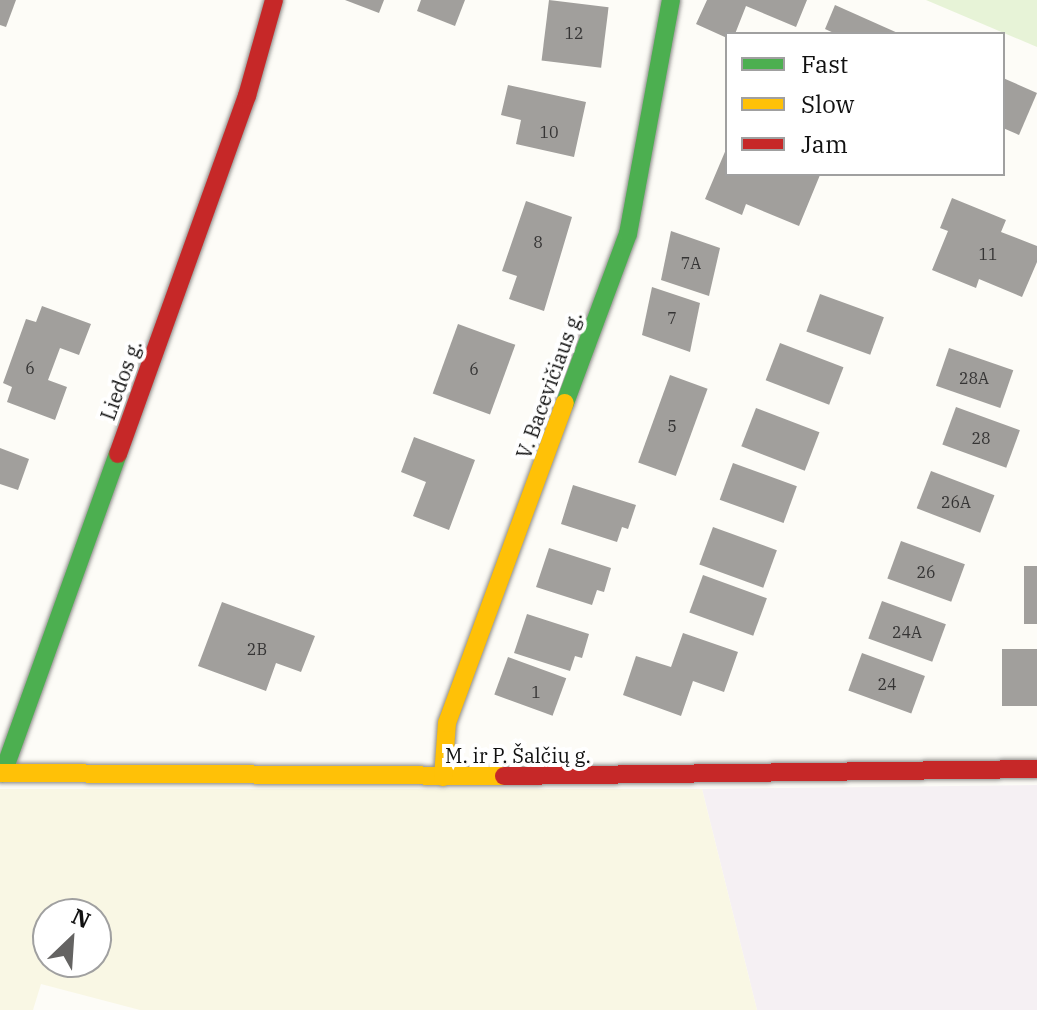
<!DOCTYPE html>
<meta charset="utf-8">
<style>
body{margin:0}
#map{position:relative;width:1037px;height:1010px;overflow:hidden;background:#fdfcf7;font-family:"IBM Plex Serif",serif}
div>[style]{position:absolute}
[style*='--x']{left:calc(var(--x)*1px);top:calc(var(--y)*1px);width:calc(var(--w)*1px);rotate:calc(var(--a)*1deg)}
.industrial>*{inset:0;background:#f5f0f3}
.farmland>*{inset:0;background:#f9f7e4}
.green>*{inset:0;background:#e7f3d7}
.building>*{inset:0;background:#a19f9c;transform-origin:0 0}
.roads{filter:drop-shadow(0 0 2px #8e8d8b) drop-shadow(0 0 2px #8e8d8b)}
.fast>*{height:18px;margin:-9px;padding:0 9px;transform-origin:9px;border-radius:9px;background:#4caf50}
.slow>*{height:18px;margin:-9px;padding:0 9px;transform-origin:9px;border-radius:9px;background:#ffc107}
.jam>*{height:18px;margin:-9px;padding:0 9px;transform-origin:9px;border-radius:9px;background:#c62828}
span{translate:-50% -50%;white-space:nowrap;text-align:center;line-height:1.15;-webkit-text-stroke:8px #fff;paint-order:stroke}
.number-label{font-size:16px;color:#353434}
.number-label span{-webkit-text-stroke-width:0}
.street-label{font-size:20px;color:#111}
.legend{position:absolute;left:725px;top:32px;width:280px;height:144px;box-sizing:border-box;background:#fff;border:2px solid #a0a0a0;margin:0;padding:10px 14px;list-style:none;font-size:24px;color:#111}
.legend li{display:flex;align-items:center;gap:16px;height:40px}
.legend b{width:40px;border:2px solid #a0a0a0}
.north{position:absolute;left:32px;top:898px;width:80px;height:80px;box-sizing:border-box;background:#fff;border:2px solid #a0a0a0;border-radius:50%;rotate:25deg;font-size:22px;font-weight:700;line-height:32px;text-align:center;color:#111}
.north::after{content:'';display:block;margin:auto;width:28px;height:36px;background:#646362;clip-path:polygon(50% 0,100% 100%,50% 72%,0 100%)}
</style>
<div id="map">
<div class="industrial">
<i style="clip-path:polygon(1037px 785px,1037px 1010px,757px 1010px,702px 789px)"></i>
</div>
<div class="farmland">
<i style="clip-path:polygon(evenodd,0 789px,702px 789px,757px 1010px,140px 1010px,41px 984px,33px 1010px,0 1010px,0 789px,48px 914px,96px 914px,96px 962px,48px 962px,48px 914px)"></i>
</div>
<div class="green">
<i style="clip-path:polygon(926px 0,1037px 0,1037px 47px)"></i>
</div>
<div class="building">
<i style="clip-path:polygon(0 0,16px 0,6px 27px,0 25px)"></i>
<i style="clip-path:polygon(345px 0,384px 0,379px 13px)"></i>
<i style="clip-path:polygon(421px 0,465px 0,455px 26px,417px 11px)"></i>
<i style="left:549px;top:0;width:60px;height:61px;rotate:7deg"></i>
<i style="clip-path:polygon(707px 0,807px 0,796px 27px,746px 6px,735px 34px,727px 38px,696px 24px)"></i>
<i style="clip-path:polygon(835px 5px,900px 34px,836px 34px,825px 29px)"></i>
<i style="clip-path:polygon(1003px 78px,1037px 93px,1019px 135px,1003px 128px)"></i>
<i style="clip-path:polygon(508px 85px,586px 102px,574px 157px,516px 144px,521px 120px,501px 115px)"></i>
<i style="clip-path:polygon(727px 147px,727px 174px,820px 175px,799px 226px,746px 204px,742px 215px,705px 199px)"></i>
<i style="clip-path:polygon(952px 198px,1006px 220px,1001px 232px,1037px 246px,1037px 262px,1022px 297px,979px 279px,976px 288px,932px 270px,948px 231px,940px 228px)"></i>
<i style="clip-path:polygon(526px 201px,572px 217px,544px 311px,509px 299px,517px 276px,502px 271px)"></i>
<i style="clip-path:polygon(671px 231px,720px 248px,709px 296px,661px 280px)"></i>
<i style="clip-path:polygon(652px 287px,700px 303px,690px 352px,642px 335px)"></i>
<i style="left:820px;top:294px;width:68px;height:40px;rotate:20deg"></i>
<i style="clip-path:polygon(42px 306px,91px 324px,79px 355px,60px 348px,48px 380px,67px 387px,55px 420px,7px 402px,12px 387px,3px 383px,26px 319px,36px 322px)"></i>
<i style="left:458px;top:324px;width:61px;height:74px;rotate:20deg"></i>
<i style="left:780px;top:343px;width:68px;height:40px;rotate:21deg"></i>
<i style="left:949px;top:348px;width:68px;height:40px;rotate:19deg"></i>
<i style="left:670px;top:375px;width:40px;height:93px;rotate:20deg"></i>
<i style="left:956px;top:407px;width:68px;height:40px;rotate:20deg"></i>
<i style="left:756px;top:408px;width:68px;height:41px;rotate:21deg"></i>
<i style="clip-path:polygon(414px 437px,475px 460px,449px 530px,413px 516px,426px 482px,401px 472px)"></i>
<i style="clip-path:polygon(0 448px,29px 459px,18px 490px,0 484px)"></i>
<i style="left:733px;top:463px;width:68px;height:39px;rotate:20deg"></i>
<i style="left:931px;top:471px;width:68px;height:40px;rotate:21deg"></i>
<i style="clip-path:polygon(573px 485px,636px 505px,628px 529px,622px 527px,617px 542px,561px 524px)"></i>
<i style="left:713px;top:527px;width:68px;height:40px;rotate:20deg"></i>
<i style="left:901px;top:541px;width:68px;height:40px;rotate:20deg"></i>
<i style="clip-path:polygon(549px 548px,611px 568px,604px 592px,597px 590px,592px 605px,536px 587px)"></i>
<i style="left:1024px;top:566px;width:13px;height:58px"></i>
<i style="left:703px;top:575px;width:68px;height:40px;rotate:20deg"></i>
<i style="left:882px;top:601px;width:68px;height:40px;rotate:20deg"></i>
<i style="clip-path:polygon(222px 602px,315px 636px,301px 672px,276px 663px,266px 691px,198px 666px)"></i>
<i style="clip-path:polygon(527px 614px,589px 634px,582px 658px,575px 656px,570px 671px,514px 653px)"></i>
<i style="clip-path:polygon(683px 633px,738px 652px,724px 692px,693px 681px,681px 716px,623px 695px,636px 656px,671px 667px)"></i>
<i style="left:1002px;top:649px;width:35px;height:57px"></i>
<i style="left:862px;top:653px;width:67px;height:40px;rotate:20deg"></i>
<i style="left:508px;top:657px;width:62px;height:40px;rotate:20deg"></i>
</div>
<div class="roads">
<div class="fast">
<i style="--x:565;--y:403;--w:180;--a:-69.6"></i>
<i style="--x:628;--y:234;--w:238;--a:-79.6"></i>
<i style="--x:3;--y:773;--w:339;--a:-70.2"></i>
</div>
<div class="slow">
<i style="--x:0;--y:773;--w:504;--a:0.34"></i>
<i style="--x:443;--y:777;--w:54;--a:-85.8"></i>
<i style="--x:447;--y:723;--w:341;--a:-69.8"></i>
</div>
<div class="jam">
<i style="--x:118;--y:454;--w:381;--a:-70.2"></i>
<i style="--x:247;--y:96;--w:100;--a:-74.3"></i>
<i style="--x:504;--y:776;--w:533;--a:-0.75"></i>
</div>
</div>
<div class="number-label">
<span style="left:574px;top:33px">12</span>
<span style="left:549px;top:132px">10</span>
<span style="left:538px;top:242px">8</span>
<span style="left:988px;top:254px">11</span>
<span style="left:691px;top:263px">7A</span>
<span style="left:672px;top:318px">7</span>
<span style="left:30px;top:368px">6</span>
<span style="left:474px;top:369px">6</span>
<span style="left:974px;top:378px">28A</span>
<span style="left:672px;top:426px">5</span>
<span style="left:981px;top:438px">28</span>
<span style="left:956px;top:502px">26A</span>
<span style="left:926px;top:572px">26</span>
<span style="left:907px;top:632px">24A</span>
<span style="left:257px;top:649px">2B</span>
<span style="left:887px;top:684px">24</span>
<span style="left:536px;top:692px">1</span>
</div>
<div class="street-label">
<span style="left:121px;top:380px;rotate:-70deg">Liedos g.</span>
<span style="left:549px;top:385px;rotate:-70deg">V. Bacevičiaus g.</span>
<span style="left:518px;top:755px">M. ir P. Šalčių g.</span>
</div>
<ul class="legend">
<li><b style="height:10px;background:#4caf50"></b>Fast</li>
<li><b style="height:10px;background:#ffc107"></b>Slow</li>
<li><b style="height:10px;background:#c62828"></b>Jam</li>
</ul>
<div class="north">N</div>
</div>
